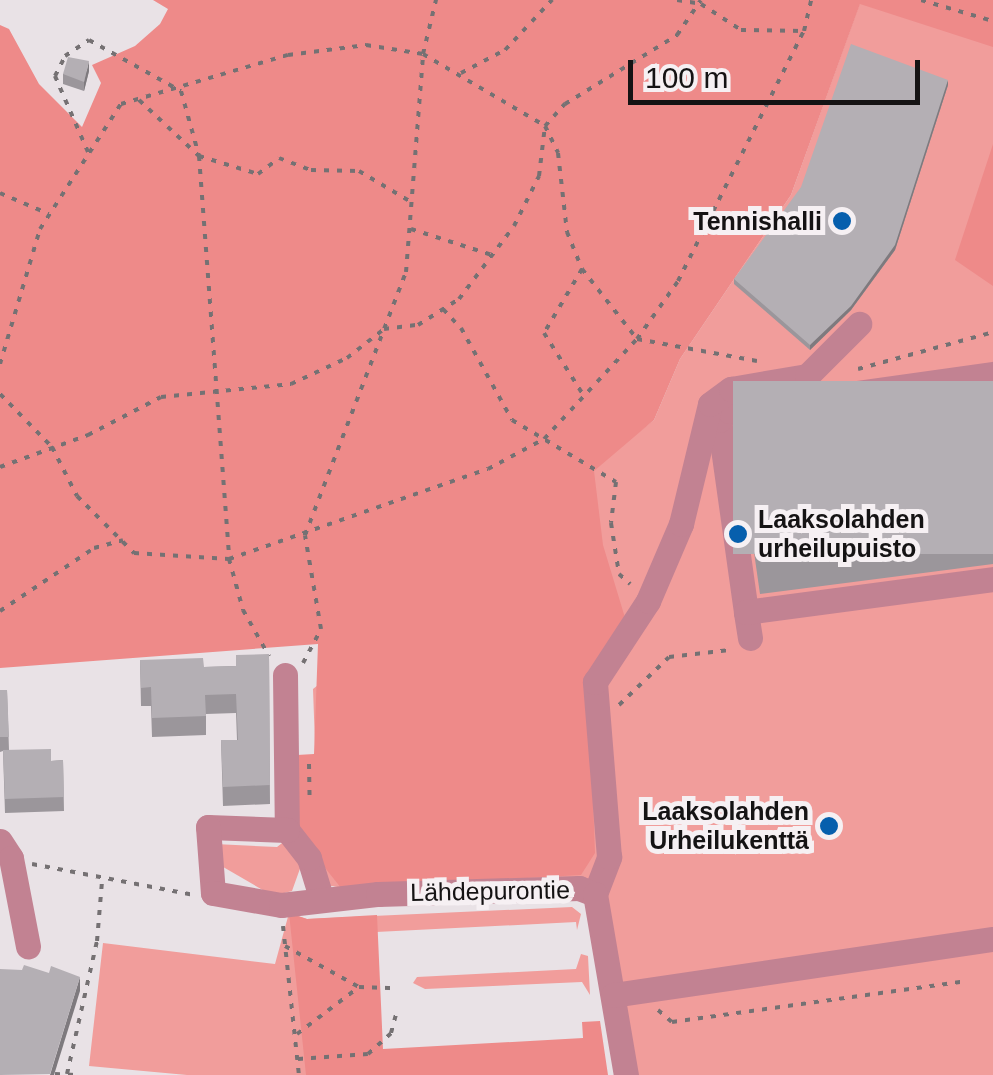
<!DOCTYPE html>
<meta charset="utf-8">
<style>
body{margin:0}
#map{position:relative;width:993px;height:1075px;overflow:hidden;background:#e9e2e6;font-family:Helvetica,sans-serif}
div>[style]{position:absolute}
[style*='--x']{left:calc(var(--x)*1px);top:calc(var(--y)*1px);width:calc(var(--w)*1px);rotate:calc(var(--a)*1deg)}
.green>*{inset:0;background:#f19d9b}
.forest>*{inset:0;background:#ee8a89}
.path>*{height:4px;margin-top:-2px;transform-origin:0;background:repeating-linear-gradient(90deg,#757173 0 5px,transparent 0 13px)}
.minor>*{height:25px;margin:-12.5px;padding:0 12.5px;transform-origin:12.5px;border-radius:12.5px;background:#c28292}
.wall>*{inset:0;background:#9b969b}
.shaded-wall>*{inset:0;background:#7e7a7e}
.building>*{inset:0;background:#b4afb4;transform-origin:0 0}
.dots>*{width:28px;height:28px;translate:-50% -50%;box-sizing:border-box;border:5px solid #f6f0f3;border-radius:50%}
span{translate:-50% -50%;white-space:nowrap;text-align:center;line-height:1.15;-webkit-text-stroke:10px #f6f0f3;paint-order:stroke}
.poi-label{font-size:25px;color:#151314;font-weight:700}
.right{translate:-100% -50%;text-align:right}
.left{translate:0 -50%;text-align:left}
.street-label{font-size:25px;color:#151314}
.scale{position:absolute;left:628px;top:60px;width:292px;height:45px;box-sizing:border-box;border:5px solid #151314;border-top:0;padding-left:12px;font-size:30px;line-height:35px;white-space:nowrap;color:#151314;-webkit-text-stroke:8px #f6f0f3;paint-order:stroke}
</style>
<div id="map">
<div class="green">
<i style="clip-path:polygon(861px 0,993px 0,993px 1075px,626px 1075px,594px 894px,378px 894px,320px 884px,313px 689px,654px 420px,680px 359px,791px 195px)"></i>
<i style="clip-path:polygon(286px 840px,302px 863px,292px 891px,273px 896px,218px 864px,215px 844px,277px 847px)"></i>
<i style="clip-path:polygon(572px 907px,581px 914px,577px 930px,576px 922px,376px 932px,382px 1075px,187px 1075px,89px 1066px,103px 943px,275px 964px,289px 913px,307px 919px)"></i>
<i style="clip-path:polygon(581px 954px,588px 956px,590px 995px,582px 982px,425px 989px,413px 983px,417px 977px,576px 969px)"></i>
</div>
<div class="forest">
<i style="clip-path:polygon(153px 0,993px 0,993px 47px,860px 4px,791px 195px,680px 359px,654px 420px,594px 471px,603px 545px,626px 621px,589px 687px,595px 853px,581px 875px,341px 888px,296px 831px,297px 755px,314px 754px,318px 644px,0 668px,0 25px,9px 29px,39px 84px,82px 127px,101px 83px,92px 65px,135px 46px,160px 24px,168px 9px)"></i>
<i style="clip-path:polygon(993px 144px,993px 286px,955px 260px)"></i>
<i style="clip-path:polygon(289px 913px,307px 919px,377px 915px,383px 1049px,583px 1038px,582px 1022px,600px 1021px,608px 1075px,306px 1075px)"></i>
</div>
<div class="path">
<i style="--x:677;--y:0;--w:24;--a:9"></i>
<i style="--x:701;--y:4;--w:48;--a:33"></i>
<i style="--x:741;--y:30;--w:63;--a:0.9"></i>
<i style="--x:921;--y:0;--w:75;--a:16.3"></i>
<i style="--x:461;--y:73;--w:50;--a:-27.6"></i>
<i style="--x:505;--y:50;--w:69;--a:-46.8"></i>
<i style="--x:139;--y:100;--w:82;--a:43"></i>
<i style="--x:199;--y:156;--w:62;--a:17"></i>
<i style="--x:258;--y:174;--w:26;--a:-37"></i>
<i style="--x:279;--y:158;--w:34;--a:21"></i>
<i style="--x:311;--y:170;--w:48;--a:1.2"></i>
<i style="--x:359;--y:171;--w:63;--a:30.7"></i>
<i style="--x:88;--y:152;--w:83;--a:-113.5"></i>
<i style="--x:55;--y:76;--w:22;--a:-63"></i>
<i style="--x:65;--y:56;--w:29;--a:-34"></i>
<i style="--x:89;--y:40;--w:105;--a:29"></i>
<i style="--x:181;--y:91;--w:67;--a:74.5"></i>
<i style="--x:199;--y:156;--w:404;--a:85.7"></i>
<i style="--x:229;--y:559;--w:53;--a:74.6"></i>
<i style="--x:243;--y:610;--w:53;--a:60.5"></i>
<i style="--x:0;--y:193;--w:53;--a:23.2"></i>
<i style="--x:411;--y:229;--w:85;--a:17.8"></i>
<i style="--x:582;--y:269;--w:74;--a:120.7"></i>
<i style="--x:544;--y:333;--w:75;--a:57.6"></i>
<i style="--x:443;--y:309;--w:26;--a:47"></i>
<i style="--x:461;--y:328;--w:105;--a:61"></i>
<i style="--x:512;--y:420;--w:121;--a:30.8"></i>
<i style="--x:616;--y:482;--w:41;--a:97"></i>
<i style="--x:611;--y:523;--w:52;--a:81.1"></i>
<i style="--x:619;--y:574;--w:15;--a:42"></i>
<i style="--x:0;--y:364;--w:141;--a:-73.5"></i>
<i style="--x:40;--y:229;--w:149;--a:-57.1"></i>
<i style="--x:121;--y:104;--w:174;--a:-16.4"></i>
<i style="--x:288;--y:55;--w:79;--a:-7.3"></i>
<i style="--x:366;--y:45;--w:58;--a:9"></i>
<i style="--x:423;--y:54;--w:142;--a:30.5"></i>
<i style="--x:545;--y:126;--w:30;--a:64"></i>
<i style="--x:558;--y:153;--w:80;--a:83.5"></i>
<i style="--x:567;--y:232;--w:40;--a:68"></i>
<i style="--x:582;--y:269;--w:89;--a:51.8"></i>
<i style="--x:637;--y:339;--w:122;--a:10.4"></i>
<i style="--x:858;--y:369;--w:140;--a:-15.3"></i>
<i style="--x:0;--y:394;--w:74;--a:45.5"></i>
<i style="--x:52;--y:447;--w:55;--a:63"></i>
<i style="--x:77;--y:496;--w:81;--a:45"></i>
<i style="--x:134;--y:553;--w:95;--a:3.6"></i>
<i style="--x:229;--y:559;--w:274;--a:-19.2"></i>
<i style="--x:488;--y:469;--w:64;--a:-28.2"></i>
<i style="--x:544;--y:439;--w:137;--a:-47.1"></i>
<i style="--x:637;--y:339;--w:71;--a:-54.7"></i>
<i style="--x:678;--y:281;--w:280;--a:-63.3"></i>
<i style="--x:804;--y:31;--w:32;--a:-77"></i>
<i style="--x:0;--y:467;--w:94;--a:-20"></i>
<i style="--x:88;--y:435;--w:82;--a:-27.5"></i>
<i style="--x:161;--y:397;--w:131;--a:-5.7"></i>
<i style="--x:291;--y:384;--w:62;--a:-24.9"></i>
<i style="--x:347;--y:358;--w:47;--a:-38.1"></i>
<i style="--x:384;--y:329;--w:34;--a:-7"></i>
<i style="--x:418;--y:325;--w:49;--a:-32.4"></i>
<i style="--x:459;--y:299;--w:91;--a:-53"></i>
<i style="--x:514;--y:226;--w:56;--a:-63.4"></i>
<i style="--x:539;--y:176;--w:50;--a:-83.2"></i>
<i style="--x:545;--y:126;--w:30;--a:-48"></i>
<i style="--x:565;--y:104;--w:132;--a:-31.6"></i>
<i style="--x:677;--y:35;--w:42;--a:-55.6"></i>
<i style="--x:0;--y:611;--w:113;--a:-33.8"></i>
<i style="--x:94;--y:548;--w:30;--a:-15"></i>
<i style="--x:303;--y:663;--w:38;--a:-62"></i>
<i style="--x:321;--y:629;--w:95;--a:-99.7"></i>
<i style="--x:305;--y:535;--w:282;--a:-69"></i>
<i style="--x:406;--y:272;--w:219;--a:-85.5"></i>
<i style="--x:423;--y:54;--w:56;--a:-76.5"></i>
<i style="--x:619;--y:705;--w:69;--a:-43.8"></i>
<i style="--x:669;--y:657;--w:61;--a:-6.5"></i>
<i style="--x:309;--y:764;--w:39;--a:89"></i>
<i style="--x:32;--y:864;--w:165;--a:10.8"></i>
<i style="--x:283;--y:926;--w:150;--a:83.9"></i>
<i style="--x:285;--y:946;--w:85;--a:29"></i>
<i style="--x:658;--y:1010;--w:18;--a:41"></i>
<i style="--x:672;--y:1022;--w:298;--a:-7.9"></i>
<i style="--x:297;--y:1034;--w:78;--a:-37.2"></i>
<i style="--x:359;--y:987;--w:37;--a:2"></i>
<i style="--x:298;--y:1059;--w:70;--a:-4.1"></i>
<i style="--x:368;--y:1054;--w:31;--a:-42"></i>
<i style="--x:391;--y:1033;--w:23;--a:-75"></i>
<i style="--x:55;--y:1074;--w:21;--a:3"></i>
<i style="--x:67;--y:1074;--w:136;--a:-77.3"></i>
<i style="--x:97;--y:941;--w:59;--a:-85.2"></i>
</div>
<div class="minor">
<i style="--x:746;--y:612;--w:194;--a:-98"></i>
<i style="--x:719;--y:420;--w:13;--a:-42"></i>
<i style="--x:729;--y:411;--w:267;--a:-8"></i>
<i style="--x:750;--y:638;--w:26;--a:-99"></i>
<i style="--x:746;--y:612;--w:249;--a:-7.6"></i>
<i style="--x:285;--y:675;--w:155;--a:89.3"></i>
<i style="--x:0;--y:841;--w:20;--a:57"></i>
<i style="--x:11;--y:858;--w:90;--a:79.1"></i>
<i style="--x:595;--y:894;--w:40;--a:-69"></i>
<i style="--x:609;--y:857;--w:176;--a:-94.6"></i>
<i style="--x:595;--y:682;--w:97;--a:-56.8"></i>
<i style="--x:648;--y:601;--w:84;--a:-66.8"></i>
<i style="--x:681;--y:524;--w:123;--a:-76.4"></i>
<i style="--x:710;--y:404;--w:26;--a:-36"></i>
<i style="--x:731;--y:389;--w:77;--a:-9.7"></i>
<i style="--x:807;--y:376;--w:74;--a:-45"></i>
<i style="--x:321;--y:897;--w:41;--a:-107.1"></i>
<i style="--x:309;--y:858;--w:36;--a:-128"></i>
<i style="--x:287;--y:830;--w:79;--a:-177.8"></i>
<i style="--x:208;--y:827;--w:66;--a:85.7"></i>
<i style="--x:213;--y:893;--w:69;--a:10"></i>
<i style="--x:281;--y:905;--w:98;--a:-6.5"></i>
<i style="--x:378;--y:894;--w:201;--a:-1.7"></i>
<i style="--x:579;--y:888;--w:17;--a:21"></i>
<i style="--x:595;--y:894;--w:184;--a:80.3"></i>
<i style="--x:613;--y:995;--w:384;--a:-8.4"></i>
</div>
<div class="wall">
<i style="clip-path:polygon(89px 71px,84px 91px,63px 84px,63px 74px)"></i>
<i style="clip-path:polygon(948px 85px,895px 250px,851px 310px,810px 350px,734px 284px,734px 279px)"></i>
<i style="clip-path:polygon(993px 381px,993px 564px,760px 594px,736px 426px,736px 417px)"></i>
<i style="clip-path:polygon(269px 654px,270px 804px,223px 806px,221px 740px,237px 740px,236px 713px,206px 714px,206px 735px,152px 737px,151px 706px,141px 706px,140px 660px,204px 667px,236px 666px)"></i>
<i style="clip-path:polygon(0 690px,7px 690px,9px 750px,51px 761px,63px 760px,64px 811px,5px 813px,3px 751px,0 752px)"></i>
</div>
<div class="shaded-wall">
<i style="clip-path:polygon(89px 61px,89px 71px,84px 91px,84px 82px)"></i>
<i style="clip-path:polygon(948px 80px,948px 85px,895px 250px,851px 310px,810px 350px,810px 345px)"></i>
<i style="clip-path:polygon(80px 977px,80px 991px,54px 1075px,50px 1075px)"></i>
</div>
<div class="building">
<i style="clip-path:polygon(851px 44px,948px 80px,895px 245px,851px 306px,810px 345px,734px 279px,801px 187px)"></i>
<i style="clip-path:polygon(68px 57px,89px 61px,84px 82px,63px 74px)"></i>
<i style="left:993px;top:381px;width:173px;height:260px;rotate:90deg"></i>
<i style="clip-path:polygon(269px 654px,270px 785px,223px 787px,221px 740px,238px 740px,236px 694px,205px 695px,206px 716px,152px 718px,151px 687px,141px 688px,140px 660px,203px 658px,204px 667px,236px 666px,236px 655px)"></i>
<i style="clip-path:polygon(0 690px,7px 690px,9px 737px,0 737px)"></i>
<i style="clip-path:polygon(51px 749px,51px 761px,63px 760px,64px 797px,5px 799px,3px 750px)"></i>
<i style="clip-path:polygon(24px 965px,49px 973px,51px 966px,80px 977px,50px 1074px,0 1075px,0 969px,22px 970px)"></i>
</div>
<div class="dots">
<i style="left:842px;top:221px;background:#075fad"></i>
<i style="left:738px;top:534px;background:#075fad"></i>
<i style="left:829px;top:826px;background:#075fad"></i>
</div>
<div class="poi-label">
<span class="right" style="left:822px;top:221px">Tennishalli</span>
<span class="left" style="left:758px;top:534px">Laaksolahden<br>urheilupuisto</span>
<span class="right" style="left:809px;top:826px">Laaksolahden<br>Urheilukenttä</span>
</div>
<div class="street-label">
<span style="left:490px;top:891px;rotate:-1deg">Lähdepurontie</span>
</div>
<div class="scale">100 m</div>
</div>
